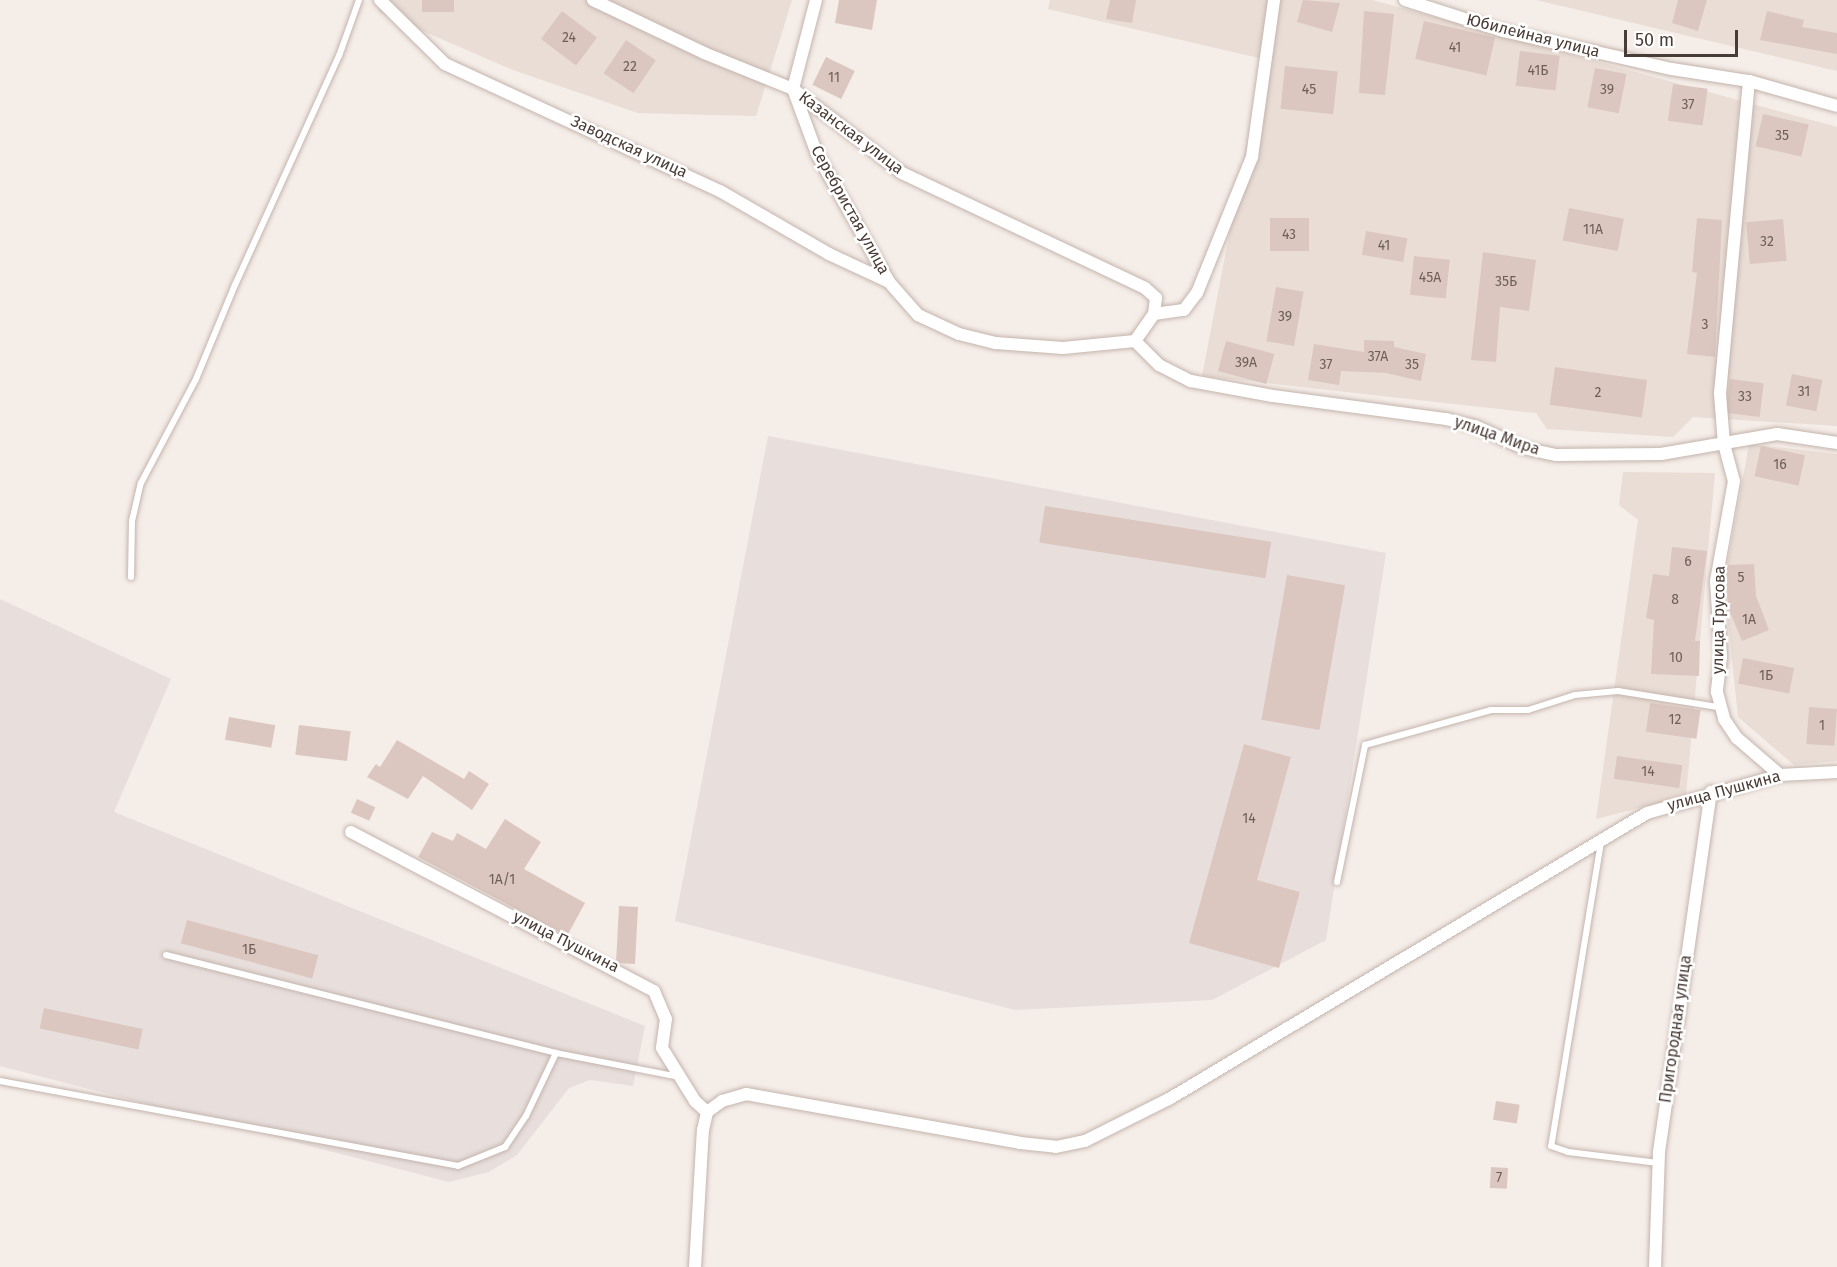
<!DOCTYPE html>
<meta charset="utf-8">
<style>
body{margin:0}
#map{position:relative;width:1837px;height:1267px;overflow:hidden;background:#f5ede8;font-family:"Fira Sans",sans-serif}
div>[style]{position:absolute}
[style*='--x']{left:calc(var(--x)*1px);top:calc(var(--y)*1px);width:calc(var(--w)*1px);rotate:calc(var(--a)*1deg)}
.residential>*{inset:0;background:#e9ddd6}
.industrial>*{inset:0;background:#e8dfdd}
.building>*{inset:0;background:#dbc7c0;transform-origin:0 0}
.roads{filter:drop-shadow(0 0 2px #c4b4ad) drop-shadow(0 0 2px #c4b4ad)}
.lane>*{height:6px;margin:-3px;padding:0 3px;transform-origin:3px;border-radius:3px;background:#fff}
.street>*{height:12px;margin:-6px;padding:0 6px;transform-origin:6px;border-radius:6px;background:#fff}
span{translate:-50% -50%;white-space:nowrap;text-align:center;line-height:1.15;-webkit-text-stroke:5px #fff;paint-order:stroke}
.number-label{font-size:14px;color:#6e5e58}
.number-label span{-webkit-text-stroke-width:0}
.street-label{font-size:16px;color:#493b36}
.scale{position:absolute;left:1624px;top:30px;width:114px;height:27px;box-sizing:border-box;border:3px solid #493b36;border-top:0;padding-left:8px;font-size:18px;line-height:21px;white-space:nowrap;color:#493b36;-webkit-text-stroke:4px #fff;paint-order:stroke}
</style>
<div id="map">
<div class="residential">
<i style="clip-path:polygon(377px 0,792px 0,756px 116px,638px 113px,513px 70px,379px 12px)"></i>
<i style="clip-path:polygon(1050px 0,1372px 0,1837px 127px,1837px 426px,1693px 417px,1673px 437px,1547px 429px,1536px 413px,1202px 376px,1263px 59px,1048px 9px)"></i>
<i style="clip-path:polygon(1536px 0,1837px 0,1837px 71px)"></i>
<i style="clip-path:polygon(1749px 444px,1837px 454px,1837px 761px,1794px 765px,1738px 717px,1724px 584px)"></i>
<i style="clip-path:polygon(1623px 472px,1715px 473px,1686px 796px,1596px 819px,1638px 520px,1619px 505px)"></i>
</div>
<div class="industrial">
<i style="clip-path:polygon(768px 436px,1386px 553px,1326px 940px,1212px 1000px,1015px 1010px,675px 921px)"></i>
<i style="clip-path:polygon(0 599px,171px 679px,114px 812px,645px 1026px,633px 1086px,590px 1080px,569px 1088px,517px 1155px,489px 1172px,449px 1182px,0 1066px)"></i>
</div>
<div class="building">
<i style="left:422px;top:0;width:32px;height:12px"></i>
<i style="clip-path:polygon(839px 0,877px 0,872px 30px,835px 23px)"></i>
<i style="clip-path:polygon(1110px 0,1136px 0,1132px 23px,1106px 19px)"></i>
<i style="clip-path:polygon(1303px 0,1340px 3px,1332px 32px,1297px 22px)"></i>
<i style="clip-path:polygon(1678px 0,1707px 0,1698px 31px,1672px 23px)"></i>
<i style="left:562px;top:11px;width:44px;height:35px;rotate:37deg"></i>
<i style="clip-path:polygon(1364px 11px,1394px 14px,1385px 95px,1359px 93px)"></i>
<i style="clip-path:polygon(1767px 11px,1804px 20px,1802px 27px,1837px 33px,1837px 54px,1760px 40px)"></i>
<i style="left:1424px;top:21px;width:73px;height:39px;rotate:13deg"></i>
<i style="left:626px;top:40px;width:36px;height:40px;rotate:34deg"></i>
<i style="left:1520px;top:51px;width:40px;height:35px;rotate:7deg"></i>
<i style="left:826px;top:57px;width:32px;height:31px;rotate:26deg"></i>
<i style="left:1285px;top:66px;width:53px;height:43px;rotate:6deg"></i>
<i style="left:1595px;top:68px;width:32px;height:40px;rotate:11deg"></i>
<i style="left:1673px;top:84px;width:35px;height:37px;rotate:8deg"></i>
<i style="left:1763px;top:114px;width:47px;height:33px;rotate:13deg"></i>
<i style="left:1569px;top:208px;width:56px;height:33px;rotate:11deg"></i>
<i style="left:1270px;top:218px;width:39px;height:33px"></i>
<i style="clip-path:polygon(1697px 218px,1722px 220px,1715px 357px,1687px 354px,1697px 273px,1692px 272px)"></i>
<i style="left:1783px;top:219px;width:42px;height:37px;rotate:85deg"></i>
<i style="left:1366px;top:231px;width:42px;height:24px;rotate:10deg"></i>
<i style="clip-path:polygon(1483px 252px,1536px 260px,1529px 311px,1500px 307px,1496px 362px,1471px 360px)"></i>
<i style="left:1414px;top:256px;width:36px;height:39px;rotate:6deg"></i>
<i style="left:1276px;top:287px;width:28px;height:55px;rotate:10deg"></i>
<i style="clip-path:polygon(1364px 340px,1394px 341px,1394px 347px,1426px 354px,1421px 381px,1386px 373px,1341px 371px,1339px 385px,1308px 380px,1314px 344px,1364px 352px)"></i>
<i style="left:1226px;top:341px;width:50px;height:31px;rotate:15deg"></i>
<i style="left:1555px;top:367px;width:93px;height:38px;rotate:8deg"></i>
<i style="left:1792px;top:374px;width:31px;height:32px;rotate:11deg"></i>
<i style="left:1730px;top:379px;width:34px;height:34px;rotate:7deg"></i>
<i style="left:1761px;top:446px;width:45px;height:31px;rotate:12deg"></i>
<i style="left:1045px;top:506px;width:229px;height:37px;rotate:9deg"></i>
<i style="clip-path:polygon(1672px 547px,1707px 551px,1695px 641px,1700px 641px,1699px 676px,1651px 674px,1654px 620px,1646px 618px,1653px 574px,1669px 576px)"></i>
<i style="clip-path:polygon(1754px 564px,1756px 596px,1769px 630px,1742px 641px,1728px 607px,1726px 570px,1727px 565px)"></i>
<i style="left:1287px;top:575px;width:59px;height:147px;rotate:10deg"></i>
<i style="left:1743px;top:658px;width:52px;height:26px;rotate:11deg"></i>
<i style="left:1650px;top:703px;width:51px;height:29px;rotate:8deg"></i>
<i style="left:1809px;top:707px;width:28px;height:37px;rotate:4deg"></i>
<i style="left:229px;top:717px;width:47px;height:23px;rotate:10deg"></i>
<i style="left:299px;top:725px;width:52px;height:30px;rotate:7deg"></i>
<i style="clip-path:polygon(397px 740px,464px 779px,469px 771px,489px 784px,472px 810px,423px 776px,408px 799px,367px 777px,376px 764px,380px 767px)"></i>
<i style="clip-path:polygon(1244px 744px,1291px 757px,1257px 880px,1300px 892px,1279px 968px,1189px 943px)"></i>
<i style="left:1617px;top:756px;width:66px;height:23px;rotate:8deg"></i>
<i style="left:357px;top:799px;width:20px;height:15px;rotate:24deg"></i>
<i style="clip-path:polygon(505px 819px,541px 842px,524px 869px,585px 903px,567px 936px,418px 857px,432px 832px,453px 841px,457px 833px,486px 849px)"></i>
<i style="left:619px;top:906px;width:19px;height:57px;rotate:3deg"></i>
<i style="left:187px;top:920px;width:136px;height:24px;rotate:15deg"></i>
<i style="left:44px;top:1008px;width:101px;height:21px;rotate:12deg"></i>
<i style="left:1496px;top:1101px;width:24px;height:19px;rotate:9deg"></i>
<i style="left:1491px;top:1167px;width:17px;height:21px;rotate:3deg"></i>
</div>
<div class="roads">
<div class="lane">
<i style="--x:131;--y:577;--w:56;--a:-89"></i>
<i style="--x:132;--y:521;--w:39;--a:-77"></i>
<i style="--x:141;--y:483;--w:118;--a:-62.1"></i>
<i style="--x:196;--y:379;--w:102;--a:-67.5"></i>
<i style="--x:235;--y:285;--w:252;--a:-65.6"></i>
<i style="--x:339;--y:56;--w:59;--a:-70.3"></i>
<i style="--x:1601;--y:842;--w:308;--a:99.3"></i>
<i style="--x:1551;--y:1146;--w:18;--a:19"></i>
<i style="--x:1568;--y:1152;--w:91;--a:7"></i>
<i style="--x:1337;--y:882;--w:140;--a:-78.4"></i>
<i style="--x:1365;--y:745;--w:131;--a:-15.5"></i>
<i style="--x:1491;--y:710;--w:37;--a:0"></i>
<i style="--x:1528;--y:710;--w:49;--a:-17.7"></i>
<i style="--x:1575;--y:695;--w:43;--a:-5.3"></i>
<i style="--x:1618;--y:691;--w:101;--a:9.1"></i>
<i style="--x:166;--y:955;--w:402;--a:14.1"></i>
<i style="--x:556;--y:1053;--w:126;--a:11"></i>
<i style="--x:0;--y:1081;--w:466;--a:10.5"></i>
<i style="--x:458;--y:1166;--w:51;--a:-22"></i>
<i style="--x:505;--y:1147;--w:37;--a:-56"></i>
<i style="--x:526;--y:1116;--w:70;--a:-64.5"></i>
</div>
<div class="street">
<i style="--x:380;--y:0;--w:91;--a:44.6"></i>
<i style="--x:445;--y:64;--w:303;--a:24.8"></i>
<i style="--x:720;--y:191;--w:126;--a:30"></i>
<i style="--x:829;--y:254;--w:66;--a:25"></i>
<i style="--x:593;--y:0;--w:123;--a:25.5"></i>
<i style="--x:704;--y:53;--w:96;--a:22"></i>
<i style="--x:793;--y:89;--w:138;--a:37.6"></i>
<i style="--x:902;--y:173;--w:269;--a:25.3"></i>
<i style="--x:1145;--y:288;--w:15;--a:42"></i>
<i style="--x:1156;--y:298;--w:16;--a:97"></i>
<i style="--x:816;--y:0;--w:92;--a:104.5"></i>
<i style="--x:793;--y:89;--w:69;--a:69.7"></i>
<i style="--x:817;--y:154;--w:147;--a:60.6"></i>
<i style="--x:889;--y:282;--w:44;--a:48.7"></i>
<i style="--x:918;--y:315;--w:45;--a:24.9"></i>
<i style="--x:959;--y:334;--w:38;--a:14"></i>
<i style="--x:996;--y:343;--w:67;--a:4.3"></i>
<i style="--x:1063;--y:348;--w:72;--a:-5.6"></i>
<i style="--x:1135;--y:341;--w:33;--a:-55"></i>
<i style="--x:1154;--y:314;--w:30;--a:-8"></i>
<i style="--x:1184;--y:310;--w:21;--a:-53"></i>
<i style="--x:1197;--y:293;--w:147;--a:-68"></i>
<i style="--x:1252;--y:157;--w:159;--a:-82"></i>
<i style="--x:1405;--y:0;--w:103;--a:17.6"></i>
<i style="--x:1503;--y:31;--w:173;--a:12.7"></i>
<i style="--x:1672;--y:69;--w:78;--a:8.9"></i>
<i style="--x:1749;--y:81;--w:91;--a:15.9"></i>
<i style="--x:1749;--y:81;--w:314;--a:95.3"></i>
<i style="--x:1720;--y:394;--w:50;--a:85.4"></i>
<i style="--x:1724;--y:444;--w:38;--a:75"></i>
<i style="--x:1734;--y:481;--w:102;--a:100.2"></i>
<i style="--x:1716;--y:581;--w:76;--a:86.2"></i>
<i style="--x:1721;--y:657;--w:35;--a:97"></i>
<i style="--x:1717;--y:692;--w:28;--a:75"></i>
<i style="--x:1724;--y:719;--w:23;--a:56"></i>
<i style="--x:1737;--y:738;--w:57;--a:40.7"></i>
<i style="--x:1135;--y:341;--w:34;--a:45"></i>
<i style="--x:1159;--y:365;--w:36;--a:27"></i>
<i style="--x:1191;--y:381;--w:83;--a:10.4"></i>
<i style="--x:1273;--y:396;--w:175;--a:7.6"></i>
<i style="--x:1446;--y:419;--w:30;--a:14"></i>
<i style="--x:1475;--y:426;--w:53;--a:24.6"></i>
<i style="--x:1523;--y:448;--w:34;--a:12"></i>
<i style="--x:1556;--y:455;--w:105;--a:-0.5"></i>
<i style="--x:1661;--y:454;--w:118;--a:-9.8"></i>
<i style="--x:1777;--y:434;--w:61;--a:8.5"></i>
<i style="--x:351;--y:832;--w:342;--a:27.7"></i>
<i style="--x:654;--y:991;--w:30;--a:67"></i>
<i style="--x:666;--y:1019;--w:29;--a:98"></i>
<i style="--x:662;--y:1048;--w:62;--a:58.1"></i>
<i style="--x:695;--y:1101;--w:16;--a:43"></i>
<i style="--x:695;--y:1267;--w:137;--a:-86.7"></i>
<i style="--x:703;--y:1130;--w:18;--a:-77"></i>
<i style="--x:707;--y:1112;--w:19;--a:-36"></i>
<i style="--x:722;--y:1101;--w:25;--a:-16"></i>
<i style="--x:746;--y:1094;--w:278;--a:10.1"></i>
<i style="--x:1020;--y:1143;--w:36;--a:6"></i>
<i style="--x:1056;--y:1147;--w:30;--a:-12"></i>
<i style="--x:1085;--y:1141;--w:94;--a:-26.6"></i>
<i style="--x:1169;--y:1099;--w:557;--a:-30.89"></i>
<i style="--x:1647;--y:813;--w:138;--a:-15.9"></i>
<i style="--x:1780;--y:775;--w:57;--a:-3"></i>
<i style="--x:1655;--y:1267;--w:115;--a:-88"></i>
<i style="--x:1659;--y:1152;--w:364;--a:-81.8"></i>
</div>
</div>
<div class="number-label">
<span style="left:569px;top:38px">24</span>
<span style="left:1455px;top:48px">41</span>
<span style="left:630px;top:67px">22</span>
<span style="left:1538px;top:71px">41Б</span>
<span style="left:834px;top:78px">11</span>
<span style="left:1309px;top:90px">45</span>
<span style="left:1607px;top:90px">39</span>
<span style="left:1688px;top:105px">37</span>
<span style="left:1782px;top:136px">35</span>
<span style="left:1593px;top:230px">11А</span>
<span style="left:1289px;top:235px">43</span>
<span style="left:1767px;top:242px">32</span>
<span style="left:1384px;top:246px">41</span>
<span style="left:1430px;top:278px">45А</span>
<span style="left:1506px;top:282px">35Б</span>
<span style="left:1285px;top:317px">39</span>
<span style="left:1705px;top:325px">3</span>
<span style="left:1378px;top:357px">37А</span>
<span style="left:1246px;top:363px">39А</span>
<span style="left:1326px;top:365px">37</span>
<span style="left:1412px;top:365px">35</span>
<span style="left:1804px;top:392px">31</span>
<span style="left:1598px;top:393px">2</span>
<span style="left:1745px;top:397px">33</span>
<span style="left:1780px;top:465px">16</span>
<span style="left:1688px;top:562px">6</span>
<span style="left:1741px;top:578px">5</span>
<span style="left:1675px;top:600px">8</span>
<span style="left:1749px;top:620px">1А</span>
<span style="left:1676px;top:658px">10</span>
<span style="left:1766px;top:676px">1Б</span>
<span style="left:1675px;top:720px">12</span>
<span style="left:1822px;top:726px">1</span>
<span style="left:1648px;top:772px">14</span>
<span style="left:1249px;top:819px">14</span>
<span style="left:502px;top:880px">1А/1</span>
<span style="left:249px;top:950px">1Б</span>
<span style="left:1499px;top:1178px">7</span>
</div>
<div class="street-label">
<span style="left:1533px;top:36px;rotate:14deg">Юбилейная улица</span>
<span style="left:851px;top:133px;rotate:37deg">Казанская улица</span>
<span style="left:629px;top:147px;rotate:25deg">Заводская улица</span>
<span style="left:850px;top:210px;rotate:61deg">Серебристая улица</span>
<span style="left:1497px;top:436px;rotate:19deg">улица Мира</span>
<span style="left:1719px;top:620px;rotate:-89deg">улица Трусова</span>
<span style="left:1724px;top:791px;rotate:-15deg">улица Пушкина</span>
<span style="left:566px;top:942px;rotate:27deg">улица Пушкина</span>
<span style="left:1676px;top:1029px;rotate:-82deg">Пригородная улица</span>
</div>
<div class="scale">50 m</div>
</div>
